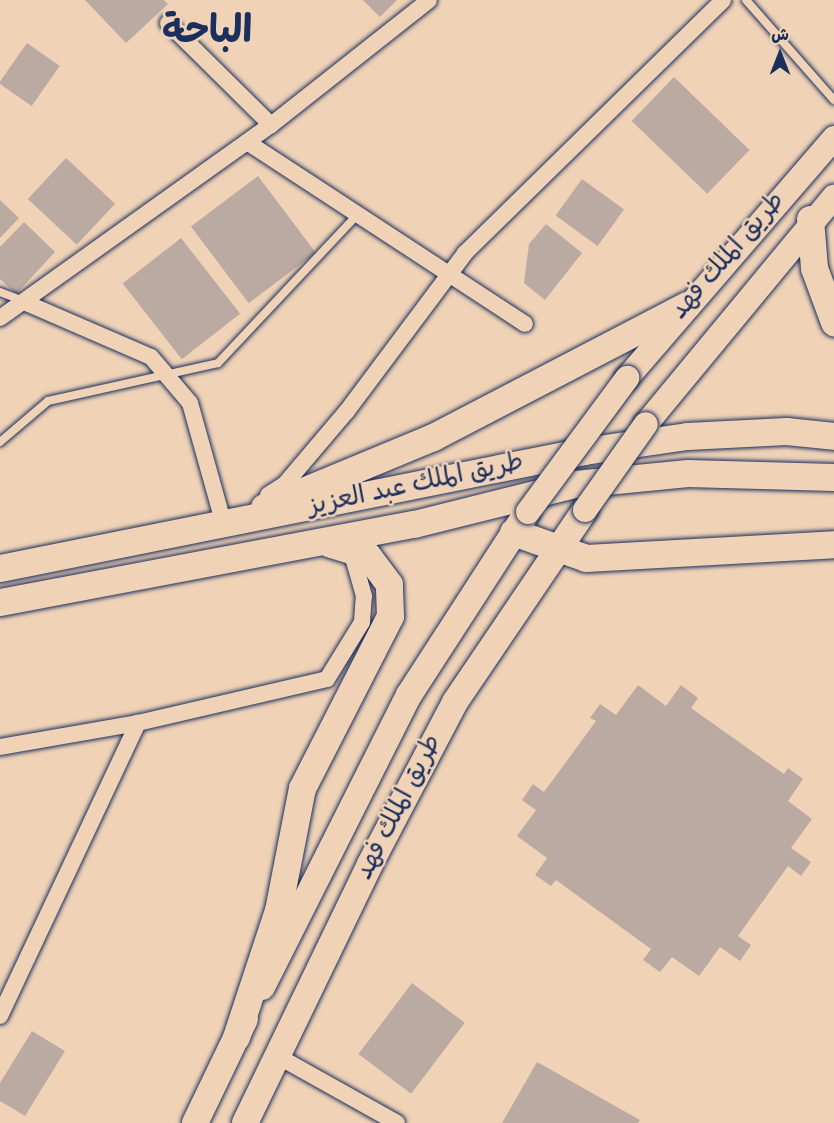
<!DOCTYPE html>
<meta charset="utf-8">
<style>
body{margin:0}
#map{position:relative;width:834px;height:1123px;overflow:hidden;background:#f0d3b7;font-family:"Indie Flower","Playpen Sans Arabic",sans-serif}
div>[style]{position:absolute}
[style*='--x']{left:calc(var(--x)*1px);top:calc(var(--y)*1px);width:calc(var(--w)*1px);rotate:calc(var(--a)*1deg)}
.building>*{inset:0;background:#bbaaa1;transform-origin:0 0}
.roads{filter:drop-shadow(0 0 2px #1b2f5e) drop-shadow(0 0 2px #1b2f5e)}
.service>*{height:8px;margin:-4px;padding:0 4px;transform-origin:4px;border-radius:4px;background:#f0d3b7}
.minor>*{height:16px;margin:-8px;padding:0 8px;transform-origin:8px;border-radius:8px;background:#f0d3b7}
.secondary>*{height:24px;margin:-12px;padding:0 12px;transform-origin:12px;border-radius:12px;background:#f0d3b7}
.primary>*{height:26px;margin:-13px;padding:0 13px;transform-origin:13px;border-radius:13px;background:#f0d3b7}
.trunk>*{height:27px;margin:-13.5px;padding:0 13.5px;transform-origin:13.5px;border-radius:13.5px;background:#f0d3b7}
.bridges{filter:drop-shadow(0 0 2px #1b2f5e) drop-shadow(0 0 2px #1b2f5e)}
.secondary-bridge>*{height:24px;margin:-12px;padding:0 12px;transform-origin:12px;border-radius:12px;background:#f0d3b7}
span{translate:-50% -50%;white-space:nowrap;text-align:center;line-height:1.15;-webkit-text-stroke:5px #f0d3b7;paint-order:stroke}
.street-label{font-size:26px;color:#1b2f5e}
.town-label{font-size:38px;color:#1b2f5e;font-weight:700}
.north{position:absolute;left:750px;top:24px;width:60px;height:60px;-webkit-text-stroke:4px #f0d3b7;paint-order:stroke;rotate:0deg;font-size:16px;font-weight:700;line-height:24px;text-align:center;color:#1b2f5e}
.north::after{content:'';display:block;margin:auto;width:21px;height:27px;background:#1b2f5e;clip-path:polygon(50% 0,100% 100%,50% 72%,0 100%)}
</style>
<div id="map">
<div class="building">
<i style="clip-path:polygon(85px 0,164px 0,168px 4px,126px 43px)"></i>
<i style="clip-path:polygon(363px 0,397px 0,380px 17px)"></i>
<i style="left:27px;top:43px;width:40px;height:49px;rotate:35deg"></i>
<i style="left:674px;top:77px;width:105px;height:61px;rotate:44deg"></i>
<i style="left:66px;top:158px;width:67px;height:56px;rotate:43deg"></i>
<i style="left:258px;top:176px;width:96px;height:84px;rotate:53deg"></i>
<i style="left:582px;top:179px;width:52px;height:45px;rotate:36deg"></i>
<i style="clip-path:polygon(0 200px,19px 218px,0 238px)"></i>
<i style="clip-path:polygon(24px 222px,55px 252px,16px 294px,0 279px,0 247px)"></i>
<i style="clip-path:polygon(546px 224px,582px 253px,545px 300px,524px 283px,529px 244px)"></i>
<i style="left:181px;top:238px;width:96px;height:74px;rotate:52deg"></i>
<i style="clip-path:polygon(638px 685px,666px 706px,681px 685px,698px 698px,691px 708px,784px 774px,788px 768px,803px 779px,788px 801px,812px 819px,791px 848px,811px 862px,801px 876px,788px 866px,738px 936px,751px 945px,740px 961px,720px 947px,699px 976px,672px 957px,660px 972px,643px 960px,651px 949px,556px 880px,551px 886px,535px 875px,547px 858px,517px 836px,536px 810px,522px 800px,533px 784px,544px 792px,596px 721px,590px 718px,600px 704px,616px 715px)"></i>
<i style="left:412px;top:983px;width:66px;height:89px;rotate:37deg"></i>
<i style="clip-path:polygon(32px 1031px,65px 1051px,25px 1116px,0 1101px,0 1083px)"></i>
<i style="clip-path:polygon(537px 1062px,640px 1120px,638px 1123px,502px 1123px)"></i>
</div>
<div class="roads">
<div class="service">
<i style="--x:746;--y:0;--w:133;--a:48.7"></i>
<i style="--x:0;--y:292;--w:25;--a:21"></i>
<i style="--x:0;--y:442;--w:63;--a:-40.5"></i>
<i style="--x:48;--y:401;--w:174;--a:-12.6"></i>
<i style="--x:218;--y:363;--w:206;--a:-46.8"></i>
</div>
<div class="minor">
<i style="--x:168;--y:23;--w:145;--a:44.7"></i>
<i style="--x:247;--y:142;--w:332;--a:33.2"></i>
<i style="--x:24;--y:302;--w:138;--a:23.4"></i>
<i style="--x:151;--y:357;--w:60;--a:49.7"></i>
<i style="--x:190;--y:403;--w:127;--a:74.4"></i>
<i style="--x:224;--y:525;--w:7;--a:-34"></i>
<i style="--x:0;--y:318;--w:333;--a:-35.5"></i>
<i style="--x:271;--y:125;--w:201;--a:-38.3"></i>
<i style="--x:268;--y:495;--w:20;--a:-33"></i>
<i style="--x:285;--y:484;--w:96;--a:-49.7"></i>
<i style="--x:347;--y:411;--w:197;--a:-53.2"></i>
<i style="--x:465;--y:253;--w:361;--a:-44.4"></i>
<i style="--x:0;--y:747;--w:140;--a:-9.9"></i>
<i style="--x:138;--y:723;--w:194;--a:-13.1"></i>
<i style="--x:327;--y:679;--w:67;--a:-58.4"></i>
<i style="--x:362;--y:622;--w:26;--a:-86"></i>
<i style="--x:364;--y:596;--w:51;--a:-105.9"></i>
<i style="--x:0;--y:1016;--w:324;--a:-64.8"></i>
<i style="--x:279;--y:1057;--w:135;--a:29.2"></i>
</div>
<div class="secondary">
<i style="--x:627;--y:378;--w:317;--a:-49.2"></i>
<i style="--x:646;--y:424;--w:295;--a:-50.4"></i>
</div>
<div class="primary">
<i style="--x:262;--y:987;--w:327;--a:-63.3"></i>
<i style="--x:409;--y:695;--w:216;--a:-57.1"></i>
<i style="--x:195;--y:1123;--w:115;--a:-64.3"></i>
<i style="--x:245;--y:1123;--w:288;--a:-64.2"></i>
<i style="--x:370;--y:864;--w:183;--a:-62.3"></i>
<i style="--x:455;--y:702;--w:232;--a:-55.9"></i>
</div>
<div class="trunk">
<i style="--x:810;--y:219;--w:49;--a:85.3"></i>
<i style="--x:814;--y:268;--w:58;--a:69.7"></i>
<i style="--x:264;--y:507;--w:183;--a:-22.5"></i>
<i style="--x:433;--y:437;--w:286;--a:-27.5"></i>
<i style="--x:513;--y:532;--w:77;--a:19.6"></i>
<i style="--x:586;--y:558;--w:248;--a:-3.2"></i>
<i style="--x:0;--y:568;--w:596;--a:-11.33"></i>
<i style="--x:584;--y:451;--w:104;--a:-8.3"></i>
<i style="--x:687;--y:436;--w:99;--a:-2.9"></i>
<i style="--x:786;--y:431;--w:48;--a:5.9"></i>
<i style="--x:0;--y:602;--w:421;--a:-10.7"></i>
<i style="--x:414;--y:524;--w:166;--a:-14"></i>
<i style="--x:575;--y:484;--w:113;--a:-5.6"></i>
<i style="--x:687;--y:473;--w:147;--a:1.6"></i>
<i style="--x:236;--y:1037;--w:134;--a:-71.7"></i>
<i style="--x:278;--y:910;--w:124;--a:-78.9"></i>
<i style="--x:302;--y:788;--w:193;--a:-62.9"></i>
<i style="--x:390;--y:616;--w:32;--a:-92"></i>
<i style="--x:389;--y:584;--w:36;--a:-127"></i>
<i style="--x:367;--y:555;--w:39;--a:-163"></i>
</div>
</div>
<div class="bridges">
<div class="secondary-bridge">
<i style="--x:585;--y:510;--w:105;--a:-54.7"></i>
<i style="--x:528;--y:512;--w:167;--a:-53.5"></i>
</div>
</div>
<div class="street-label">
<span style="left:729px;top:257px;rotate:-49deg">طريق الملك فهد</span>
<span style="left:416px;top:486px;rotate:-12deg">طريق الملك عبد العزيز</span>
<span style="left:400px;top:808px;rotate:-63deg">طريق الملك فهد</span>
</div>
<div class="town-label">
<span style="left:207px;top:34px">الباحة</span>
</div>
<div class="north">ش</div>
</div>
